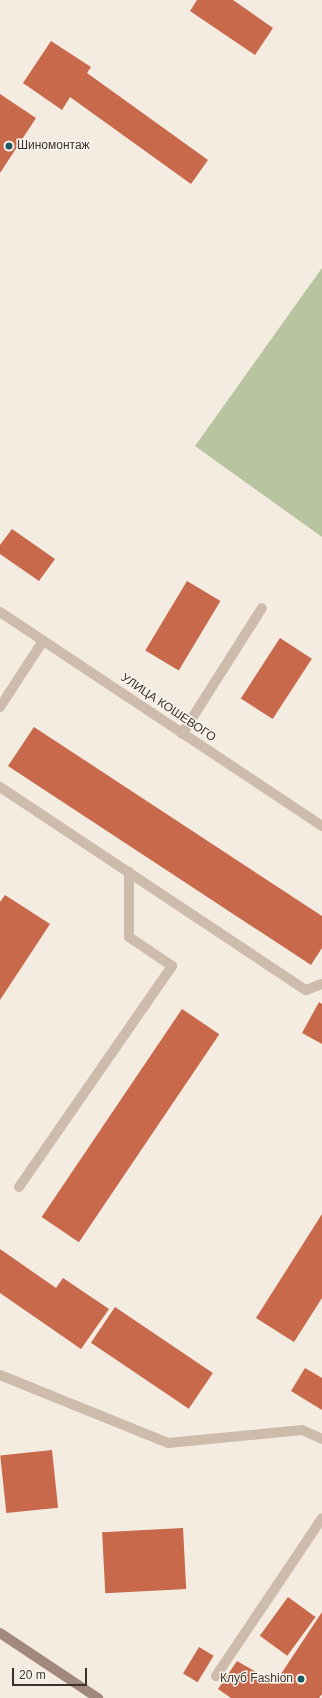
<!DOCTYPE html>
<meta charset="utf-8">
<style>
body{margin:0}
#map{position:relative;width:322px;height:1698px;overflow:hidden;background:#f4ebe1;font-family:Arial,sans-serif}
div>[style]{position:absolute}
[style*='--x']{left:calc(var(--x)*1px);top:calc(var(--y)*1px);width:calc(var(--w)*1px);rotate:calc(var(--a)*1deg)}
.green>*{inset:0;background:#b8c4a0}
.building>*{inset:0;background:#c8694b;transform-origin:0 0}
.lane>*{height:10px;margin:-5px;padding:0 5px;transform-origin:5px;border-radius:5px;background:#cdbbac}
.street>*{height:10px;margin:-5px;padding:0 5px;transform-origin:5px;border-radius:5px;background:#cdbbac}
.secondary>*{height:10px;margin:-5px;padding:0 5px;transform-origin:5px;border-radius:5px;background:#a18a7d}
.dots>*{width:11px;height:11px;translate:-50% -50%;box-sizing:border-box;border:2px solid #fbf5ee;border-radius:50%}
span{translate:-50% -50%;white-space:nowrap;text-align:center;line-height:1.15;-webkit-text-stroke:3px #fbf5ee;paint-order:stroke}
.poi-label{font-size:12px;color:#3b302b}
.left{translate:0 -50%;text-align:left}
.right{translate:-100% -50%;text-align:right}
.street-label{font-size:12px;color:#3b302b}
.scale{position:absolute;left:12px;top:1668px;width:75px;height:18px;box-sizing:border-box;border:2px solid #3b302b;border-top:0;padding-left:5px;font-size:12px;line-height:14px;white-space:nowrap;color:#3b302b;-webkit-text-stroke:3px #fbf5ee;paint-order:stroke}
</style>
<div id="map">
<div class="green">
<i style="clip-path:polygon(322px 268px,322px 537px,195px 446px)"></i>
</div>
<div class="building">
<i style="clip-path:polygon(197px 0,233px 0,273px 28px,255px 55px,190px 11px)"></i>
<i style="clip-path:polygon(51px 41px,91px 67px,87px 73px,208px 160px,191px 184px,70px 97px,62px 110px,23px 83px)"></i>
<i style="clip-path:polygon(0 94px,36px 118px,0 173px)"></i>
<i style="clip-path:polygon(12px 529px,55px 559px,39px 581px,0 554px,0 545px)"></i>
<i style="left:187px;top:581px;width:39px;height:81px;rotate:31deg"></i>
<i style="left:280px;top:638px;width:38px;height:72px;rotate:33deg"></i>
<i style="clip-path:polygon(34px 727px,322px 916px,322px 948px,311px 965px,8px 766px)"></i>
<i style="clip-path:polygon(5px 895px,50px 924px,0 1000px,0 902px)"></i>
<i style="clip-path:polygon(319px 1002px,322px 1004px,322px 1044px,302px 1033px)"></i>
<i style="left:182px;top:1009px;width:45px;height:251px;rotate:34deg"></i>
<i style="clip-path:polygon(322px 1214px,322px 1298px,294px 1342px,256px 1318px)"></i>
<i style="clip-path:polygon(0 1249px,56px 1288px,63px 1278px,109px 1309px,81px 1349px,0 1293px)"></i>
<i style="left:115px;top:1307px;width:118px;height:43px;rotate:34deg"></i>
<i style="clip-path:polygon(305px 1368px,322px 1378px,322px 1410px,291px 1391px)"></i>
<i style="left:52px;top:1450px;width:58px;height:52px;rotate:84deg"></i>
<i style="left:183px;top:1528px;width:61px;height:81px;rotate:87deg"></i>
<i style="left:288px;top:1597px;width:34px;height:48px;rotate:36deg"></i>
<i style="clip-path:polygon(322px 1612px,322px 1694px,319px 1698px,231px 1698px,218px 1689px,237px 1661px,275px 1683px)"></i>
<i style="left:199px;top:1647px;width:17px;height:31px;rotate:31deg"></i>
</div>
<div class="lane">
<i style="--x:0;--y:707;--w:79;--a:-56.9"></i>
<i style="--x:182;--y:734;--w:149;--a:-57.6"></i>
<i style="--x:0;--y:787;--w:367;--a:33.6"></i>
<i style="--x:306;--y:990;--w:17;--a:-21"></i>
<i style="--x:19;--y:1187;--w:269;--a:-55.3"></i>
<i style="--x:172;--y:966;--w:52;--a:-146"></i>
<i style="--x:129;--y:937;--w:65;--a:-90"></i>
<i style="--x:0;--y:1375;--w:181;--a:22"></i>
<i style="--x:168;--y:1443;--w:135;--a:-5.5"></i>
<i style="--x:302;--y:1430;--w:22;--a:24"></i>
<i style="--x:216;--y:1676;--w:190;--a:-56.1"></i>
</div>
<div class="street">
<i style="--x:0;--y:612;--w:387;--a:33.6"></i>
</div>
<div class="secondary">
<i style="--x:0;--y:1633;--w:118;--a:33.6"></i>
</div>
<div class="dots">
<i style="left:9px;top:146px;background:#1f5a5e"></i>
<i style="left:301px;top:1679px;background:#1f5a5e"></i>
</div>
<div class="poi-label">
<span class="left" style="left:17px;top:146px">Шиномонтаж</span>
<span class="right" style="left:293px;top:1679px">Клуб Fashion</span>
</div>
<div class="street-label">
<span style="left:168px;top:708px;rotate:34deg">УЛИЦА КОШЕВОГО</span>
</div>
<div class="scale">20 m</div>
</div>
